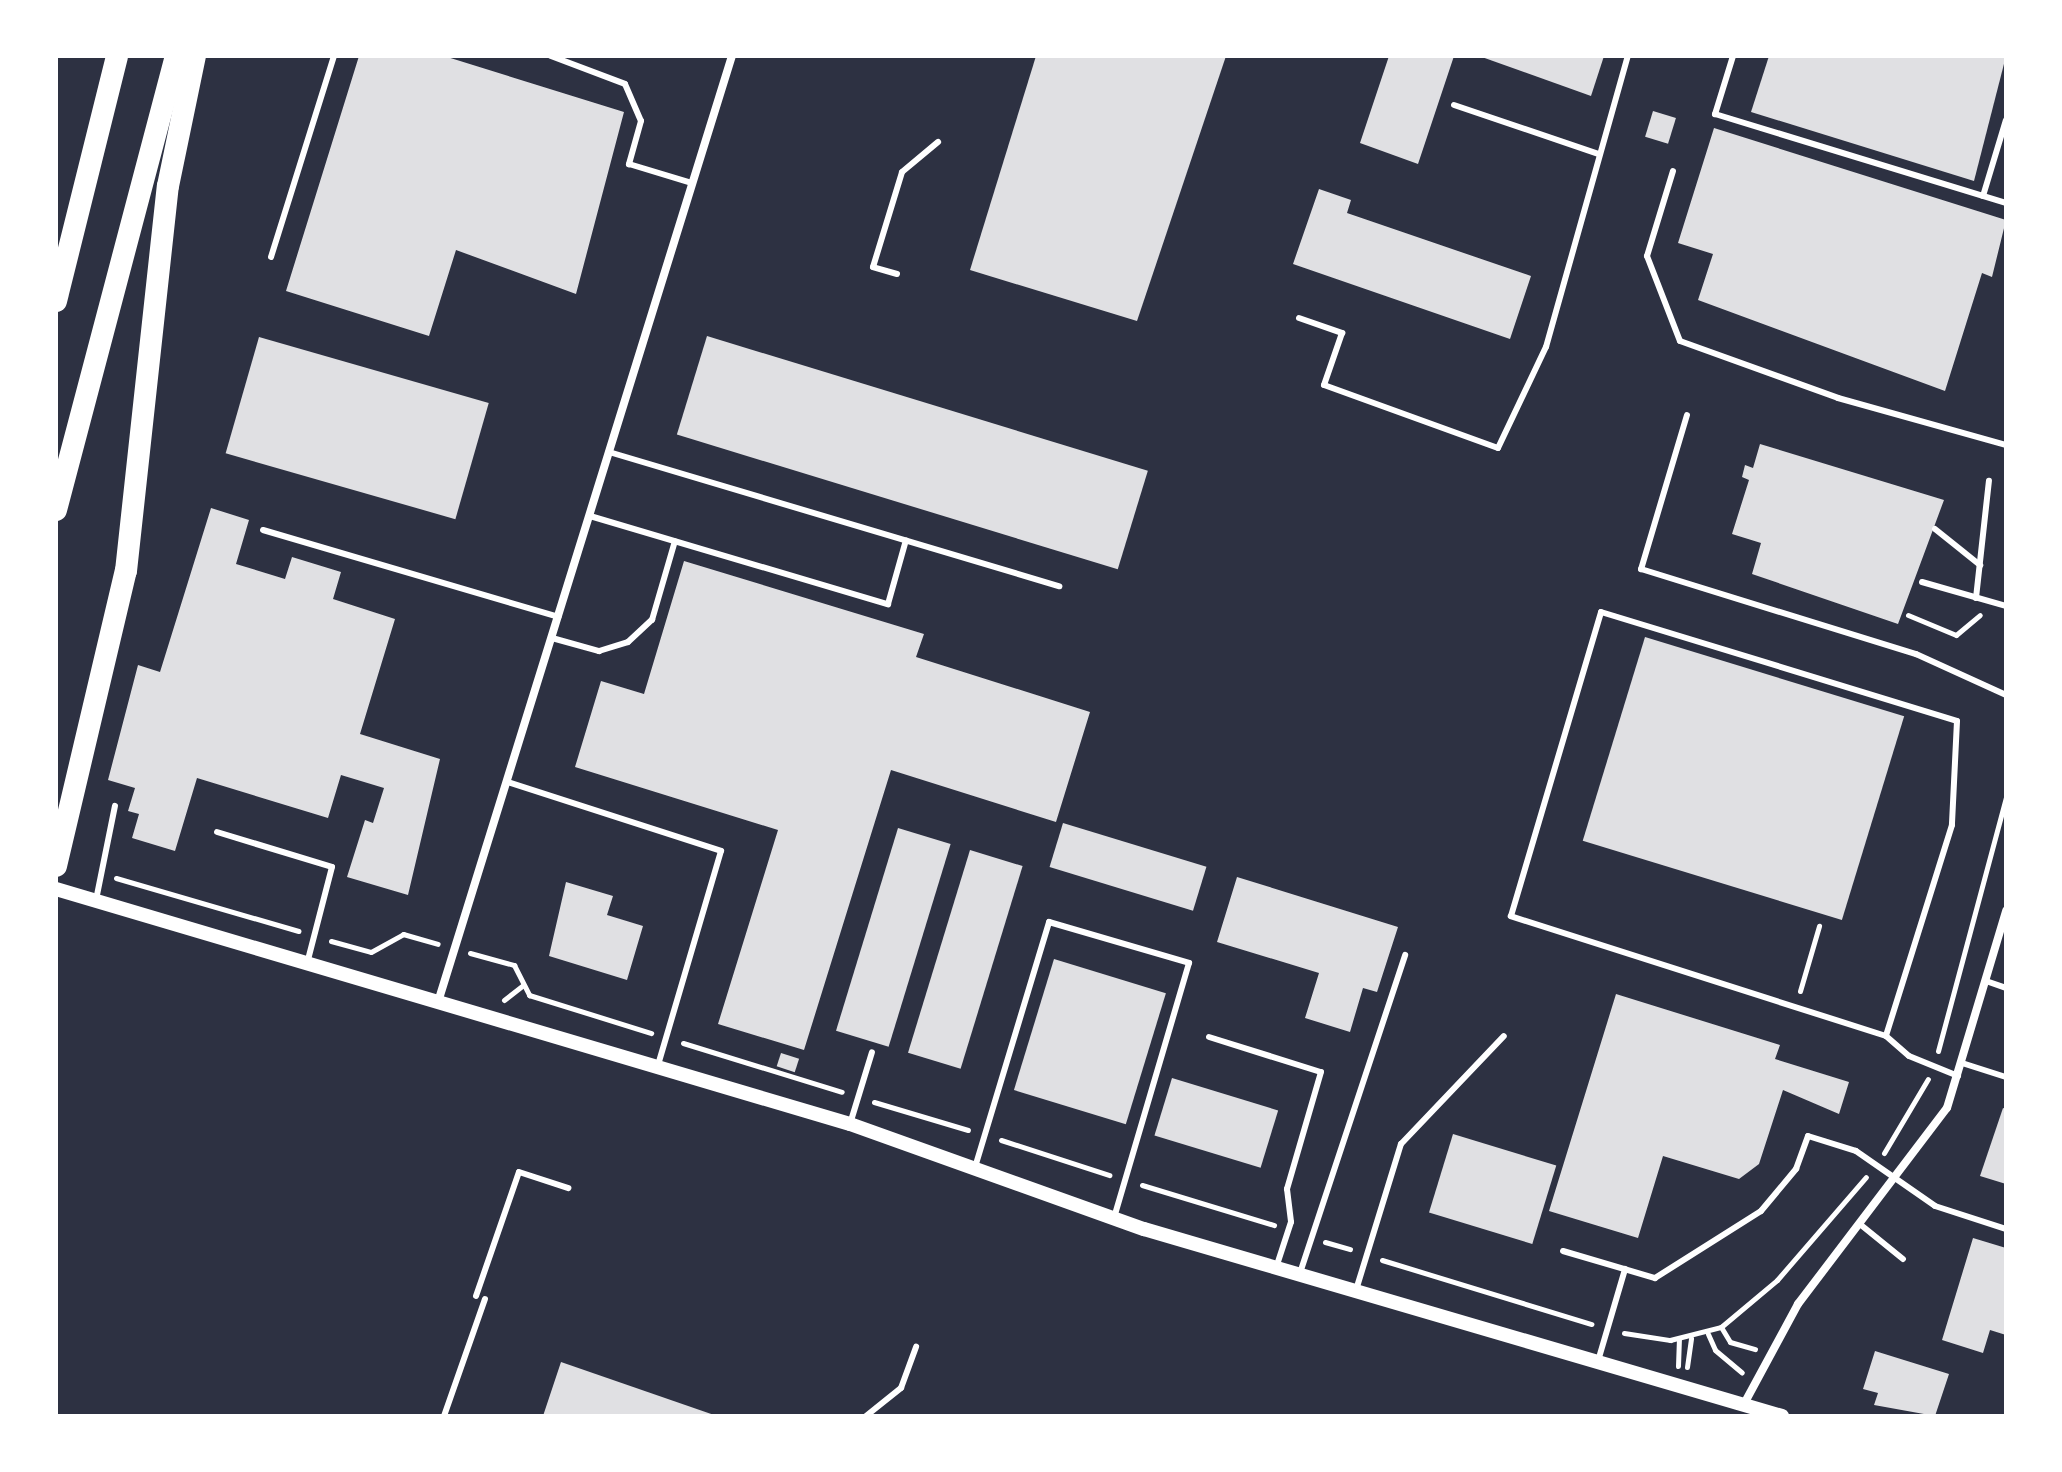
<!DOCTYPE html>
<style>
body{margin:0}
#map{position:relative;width:2062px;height:1472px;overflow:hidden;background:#2d3142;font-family:"Fira Sans Condensed",sans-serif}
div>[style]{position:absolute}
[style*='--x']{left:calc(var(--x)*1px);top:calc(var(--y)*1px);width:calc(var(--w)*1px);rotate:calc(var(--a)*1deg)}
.building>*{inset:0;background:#e0e0e3;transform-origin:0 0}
.path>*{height:5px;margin:-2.5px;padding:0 2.5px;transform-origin:2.5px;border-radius:2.5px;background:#fff}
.service>*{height:6px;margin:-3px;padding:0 3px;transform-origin:3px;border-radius:3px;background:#fff}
.minor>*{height:8px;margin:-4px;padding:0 4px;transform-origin:4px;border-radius:4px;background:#fff}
.tertiary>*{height:14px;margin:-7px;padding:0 7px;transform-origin:7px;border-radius:7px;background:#fff}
.trunk>*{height:22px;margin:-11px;padding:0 11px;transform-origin:11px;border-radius:11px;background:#fff}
span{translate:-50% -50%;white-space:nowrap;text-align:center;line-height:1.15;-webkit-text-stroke:8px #fff;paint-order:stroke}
.frame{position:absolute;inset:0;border:58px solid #fff;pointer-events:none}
</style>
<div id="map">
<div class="building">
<i style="clip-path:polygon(359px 56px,444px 56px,624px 112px,576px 294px,456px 250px,429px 336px,286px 291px)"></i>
<i style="clip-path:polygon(1036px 56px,1226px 56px,1137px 321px,970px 270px)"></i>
<i style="clip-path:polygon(1389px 56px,1454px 56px,1418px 164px,1360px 143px)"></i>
<i style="clip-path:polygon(1479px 56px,1604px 56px,1591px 96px)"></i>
<i style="clip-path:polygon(1769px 56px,2006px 56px,1974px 181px,1751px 112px)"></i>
<i style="left:1653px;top:111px;width:24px;height:27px;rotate:17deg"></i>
<i style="clip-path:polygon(1714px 128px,2006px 220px,1992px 277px,1982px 273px,1945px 391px,1698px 300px,1713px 254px,1678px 243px)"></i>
<i style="clip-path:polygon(1319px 189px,1351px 200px,1347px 213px,1531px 276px,1510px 339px,1293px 264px)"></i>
<i style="left:707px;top:336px;width:461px;height:103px;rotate:17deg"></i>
<i style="left:259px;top:337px;width:239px;height:121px;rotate:16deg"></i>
<i style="clip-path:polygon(1760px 444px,1944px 500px,1898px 624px,1752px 574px,1761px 543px,1732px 534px,1749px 480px,1742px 477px,1745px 465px,1753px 468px)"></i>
<i style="clip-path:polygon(211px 508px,249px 520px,236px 564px,285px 579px,292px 557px,341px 572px,333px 599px,395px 619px,360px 734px,440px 759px,408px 895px,347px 877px,365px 820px,373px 823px,384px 788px,341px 775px,328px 818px,197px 778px,175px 851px,132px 838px,139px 814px,128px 811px,135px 788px,108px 780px,138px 665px,160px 672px)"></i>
<i style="clip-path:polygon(684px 561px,924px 634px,916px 657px,1090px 712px,1056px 822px,891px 770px,804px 1050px,718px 1024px,778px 830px,575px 767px,601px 681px,644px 694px)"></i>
<i style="left:1645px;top:637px;width:271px;height:213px;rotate:17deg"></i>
<i style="left:1063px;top:823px;width:150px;height:46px;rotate:17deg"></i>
<i style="left:898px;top:828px;width:55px;height:212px;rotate:17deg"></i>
<i style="left:970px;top:850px;width:55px;height:212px;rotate:17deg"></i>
<i style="clip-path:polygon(1237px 877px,1398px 927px,1377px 992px,1363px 988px,1350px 1032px,1305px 1018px,1319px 973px,1217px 942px)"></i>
<i style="clip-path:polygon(566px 882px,613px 896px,607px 915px,643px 926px,627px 980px,549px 956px)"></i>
<i style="left:1054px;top:959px;width:117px;height:137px;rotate:17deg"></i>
<i style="clip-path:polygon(1616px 994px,1780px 1045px,1775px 1059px,1849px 1082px,1839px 1114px,1783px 1090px,1759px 1164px,1739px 1179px,1663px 1156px,1638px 1238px,1549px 1211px)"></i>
<i style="left:781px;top:1053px;width:19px;height:14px;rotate:18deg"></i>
<i style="left:1172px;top:1078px;width:111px;height:60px;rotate:17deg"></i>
<i style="clip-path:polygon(2003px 1108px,2006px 1109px,2006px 1184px,1980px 1176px)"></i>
<i style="left:1453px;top:1134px;width:108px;height:82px;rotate:17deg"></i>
<i style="clip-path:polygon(1973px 1238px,2006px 1248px,2006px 1335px,1990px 1330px,1983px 1353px,1942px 1340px)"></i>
<i style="clip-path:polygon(1875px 1351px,1949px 1374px,1935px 1416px,1874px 1405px,1878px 1393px,1863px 1389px)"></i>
<i style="clip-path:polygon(561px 1362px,717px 1416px,543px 1416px)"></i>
</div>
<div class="path">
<i style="--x:1908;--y:615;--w:52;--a:22.6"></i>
<i style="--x:1956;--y:635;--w:31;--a:-40"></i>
<i style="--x:116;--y:878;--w:190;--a:16.2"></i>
<i style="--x:331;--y:941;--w:41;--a:15.4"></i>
<i style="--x:371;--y:952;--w:37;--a:-29"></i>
<i style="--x:403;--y:934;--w:36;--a:16"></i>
<i style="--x:470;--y:953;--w:46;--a:15.3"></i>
<i style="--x:514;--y:965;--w:34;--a:63"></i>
<i style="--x:529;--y:995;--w:128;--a:17.3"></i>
<i style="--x:1800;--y:991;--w:68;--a:-73.7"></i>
<i style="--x:504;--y:1000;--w:24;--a:-38"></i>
<i style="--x:683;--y:1043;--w:166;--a:17.1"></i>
<i style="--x:1938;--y:1051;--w:263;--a:-75"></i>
<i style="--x:874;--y:1102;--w:98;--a:16.6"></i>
<i style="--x:1001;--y:1140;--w:114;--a:18"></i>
<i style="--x:1884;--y:1153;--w:86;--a:-59.3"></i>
<i style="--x:1142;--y:1185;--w:138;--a:16.9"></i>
<i style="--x:1325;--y:1242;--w:26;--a:16"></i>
<i style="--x:1382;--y:1260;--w:219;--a:17"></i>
<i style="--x:1721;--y:1327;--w:17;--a:59"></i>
<i style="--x:1730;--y:1342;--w:26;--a:16"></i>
<i style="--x:1624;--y:1333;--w:47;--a:8.7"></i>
<i style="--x:1670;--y:1340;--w:53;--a:-14.3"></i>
<i style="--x:1721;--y:1327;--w:73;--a:-40"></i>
<i style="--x:1777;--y:1280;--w:136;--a:-49.2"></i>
<i style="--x:1708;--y:1334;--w:17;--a:66"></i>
<i style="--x:1715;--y:1350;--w:35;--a:40"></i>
<i style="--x:1678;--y:1366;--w:27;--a:-88"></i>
<i style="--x:1687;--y:1367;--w:29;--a:-82"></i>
</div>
<div class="service">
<i style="--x:551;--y:56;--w:79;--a:20.7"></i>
<i style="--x:625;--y:84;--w:40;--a:66.6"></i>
<i style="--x:641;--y:121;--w:45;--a:105.6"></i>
<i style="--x:629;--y:164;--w:66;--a:16.8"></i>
<i style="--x:1733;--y:56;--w:61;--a:107.2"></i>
<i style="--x:1715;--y:114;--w:304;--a:17"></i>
<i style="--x:1454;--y:105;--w:153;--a:18.7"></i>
<i style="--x:1673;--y:171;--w:89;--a:107"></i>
<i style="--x:1647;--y:256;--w:91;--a:68.8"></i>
<i style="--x:1680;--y:341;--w:168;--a:19.8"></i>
<i style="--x:1838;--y:398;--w:174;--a:15.6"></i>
<i style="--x:1983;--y:196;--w:79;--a:-73.2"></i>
<i style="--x:271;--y:257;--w:211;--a:-72.6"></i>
<i style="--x:897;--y:274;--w:25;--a:-164"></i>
<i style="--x:873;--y:267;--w:99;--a:-73"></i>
<i style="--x:902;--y:172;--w:47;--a:-39.8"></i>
<i style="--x:1299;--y:318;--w:46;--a:19.2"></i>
<i style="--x:1342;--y:333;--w:55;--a:109.1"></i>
<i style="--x:1324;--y:385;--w:185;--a:19.9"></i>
<i style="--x:1498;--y:448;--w:112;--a:-64.6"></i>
<i style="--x:1546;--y:347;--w:302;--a:-74.3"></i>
<i style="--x:1687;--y:415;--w:161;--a:106.6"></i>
<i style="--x:1641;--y:569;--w:288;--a:17.2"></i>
<i style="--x:1916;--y:654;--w:99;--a:24.5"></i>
<i style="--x:609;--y:452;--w:470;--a:16.6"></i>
<i style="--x:590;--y:516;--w:311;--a:16.5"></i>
<i style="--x:888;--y:604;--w:66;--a:-74.3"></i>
<i style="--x:1935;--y:529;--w:58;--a:38.7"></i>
<i style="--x:263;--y:530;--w:308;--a:16.4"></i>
<i style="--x:1922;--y:582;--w:87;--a:15.9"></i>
<i style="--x:1976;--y:598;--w:118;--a:-83.7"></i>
<i style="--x:1601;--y:612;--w:372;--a:17"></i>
<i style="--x:1957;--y:721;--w:104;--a:92.8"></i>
<i style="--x:1952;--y:825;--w:221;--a:107.4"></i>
<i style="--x:1886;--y:1036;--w:394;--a:-162.3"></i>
<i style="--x:1511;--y:916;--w:317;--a:-73.5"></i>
<i style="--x:552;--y:638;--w:49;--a:15.5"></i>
<i style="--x:599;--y:651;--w:30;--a:-17"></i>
<i style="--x:628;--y:642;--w:33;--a:-43"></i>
<i style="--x:652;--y:620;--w:82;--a:-73.8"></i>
<i style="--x:508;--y:782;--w:224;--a:17.9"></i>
<i style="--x:721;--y:851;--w:223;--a:106.4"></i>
<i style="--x:217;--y:832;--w:120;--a:16.9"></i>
<i style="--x:332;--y:867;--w:100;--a:104.5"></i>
<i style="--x:96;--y:900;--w:96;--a:-78.6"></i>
<i style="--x:1986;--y:981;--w:21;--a:19"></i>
<i style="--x:1886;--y:1036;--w:30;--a:41"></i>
<i style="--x:1909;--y:1056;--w:53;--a:22.2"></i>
<i style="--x:1209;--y:1037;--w:117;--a:17.4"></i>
<i style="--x:1321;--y:1072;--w:122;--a:106.2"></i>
<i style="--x:1287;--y:1189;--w:33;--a:83"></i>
<i style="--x:1291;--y:1222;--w:48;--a:108.1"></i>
<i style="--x:1962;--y:1063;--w:46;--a:17.7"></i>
<i style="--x:850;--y:1124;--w:75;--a:-73"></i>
<i style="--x:976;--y:1164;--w:253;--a:-73.2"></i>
<i style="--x:1049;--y:922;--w:146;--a:16.3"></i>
<i style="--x:1189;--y:963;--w:266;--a:106.4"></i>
<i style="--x:1861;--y:1225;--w:54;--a:39"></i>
<i style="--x:1563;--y:1251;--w:96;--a:16.4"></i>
<i style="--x:1655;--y:1278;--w:125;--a:-32.3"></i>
<i style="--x:1761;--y:1211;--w:55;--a:-50.2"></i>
<i style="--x:1796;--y:1169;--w:35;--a:-70"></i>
<i style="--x:1808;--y:1136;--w:50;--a:17.4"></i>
<i style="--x:1856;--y:1151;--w:96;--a:34.8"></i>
<i style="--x:1935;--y:1206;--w:75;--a:17.9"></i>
<i style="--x:1300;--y:1273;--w:335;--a:-71.7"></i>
<i style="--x:1356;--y:1290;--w:153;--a:-72.9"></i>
<i style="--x:1401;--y:1144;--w:149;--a:-46.4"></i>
<i style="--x:476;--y:1296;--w:131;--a:-70.9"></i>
<i style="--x:519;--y:1172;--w:52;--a:18.1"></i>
<i style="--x:1598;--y:1361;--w:96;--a:-73.6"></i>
<i style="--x:444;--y:1416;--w:124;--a:-70.7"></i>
<i style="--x:866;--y:1416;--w:45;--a:-38.7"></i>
<i style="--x:901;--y:1388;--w:44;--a:-69.9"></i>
</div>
<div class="minor">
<i style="--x:438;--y:1002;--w:991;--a:-72.74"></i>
<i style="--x:1744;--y:1404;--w:114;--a:-61.6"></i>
<i style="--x:1798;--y:1304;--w:246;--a:-52.8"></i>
<i style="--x:1947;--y:1108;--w:206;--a:-73.3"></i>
</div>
<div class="tertiary">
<i style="--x:56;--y:889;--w:828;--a:16.49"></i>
<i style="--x:850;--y:1124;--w:312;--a:19.7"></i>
<i style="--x:1144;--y:1229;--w:665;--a:16.34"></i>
</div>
<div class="trunk">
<i style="--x:56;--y:301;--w:252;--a:-76"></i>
<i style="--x:56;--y:510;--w:470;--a:-75.2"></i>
<i style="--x:56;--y:866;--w:303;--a:-76.7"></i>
<i style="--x:126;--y:571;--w:387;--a:-83.8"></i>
<i style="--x:168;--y:186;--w:133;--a:-78.3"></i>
</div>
<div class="frame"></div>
</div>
